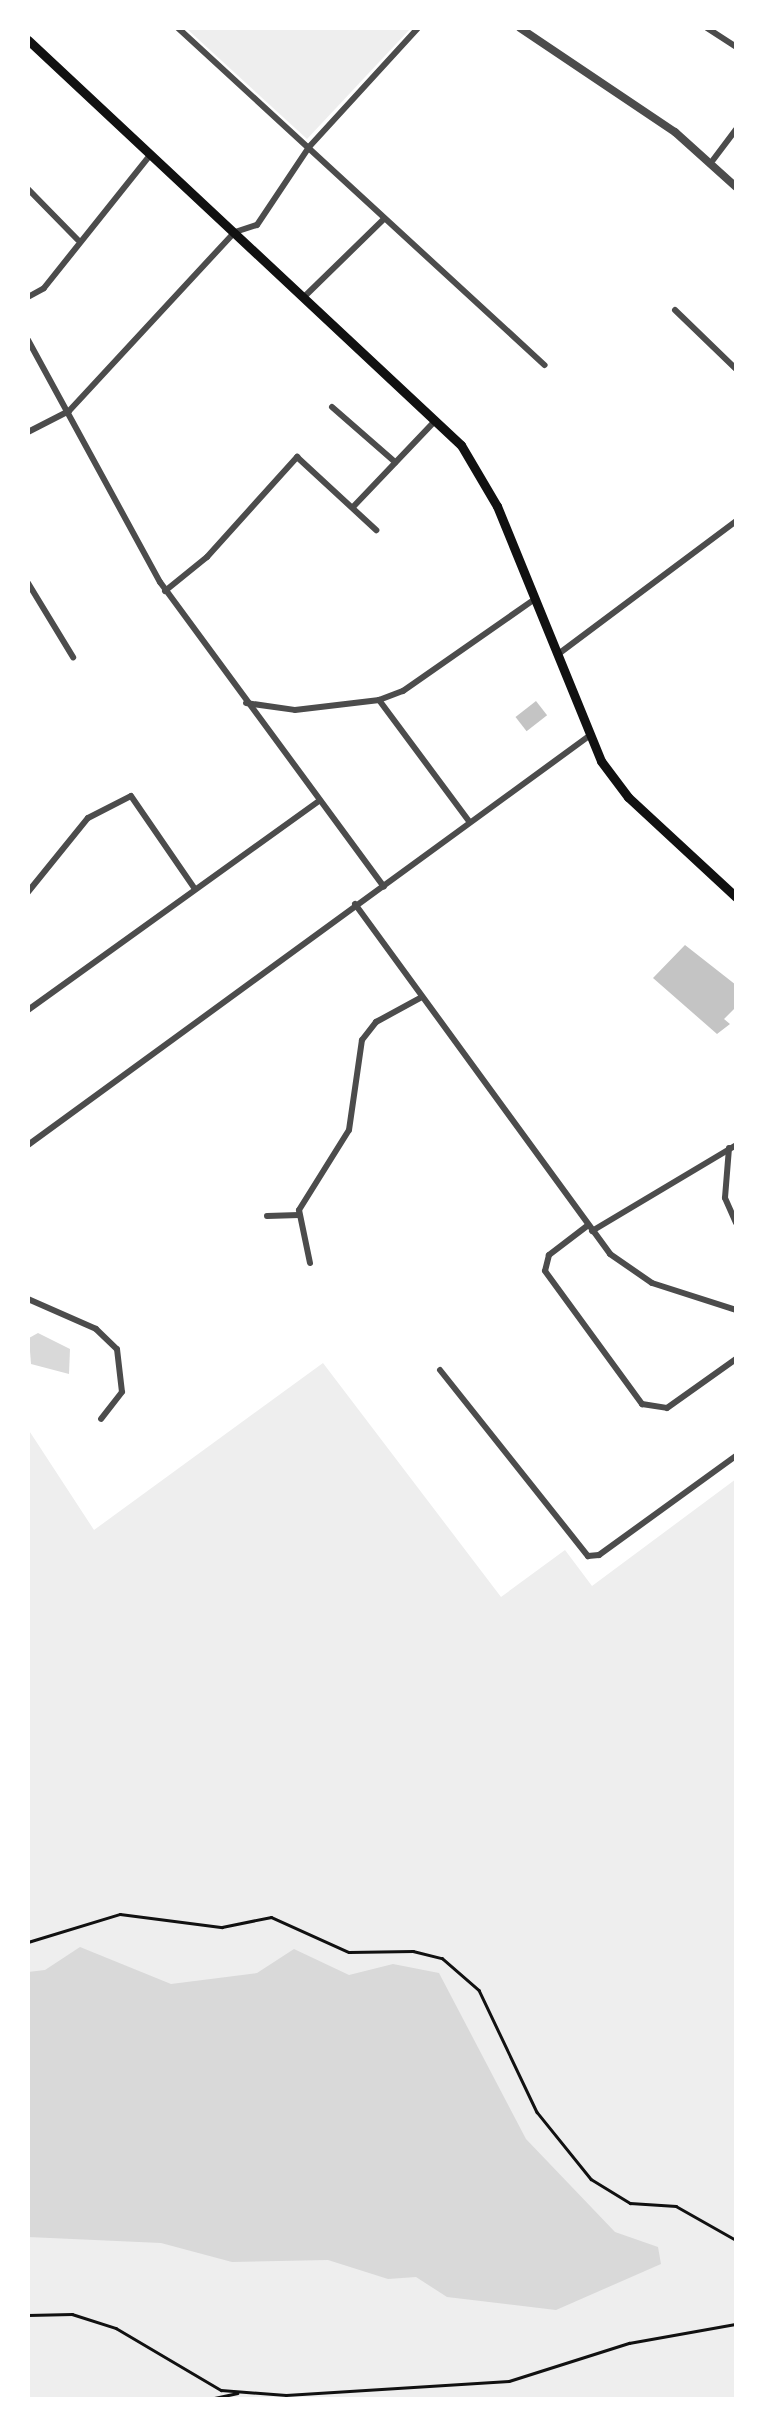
<!DOCTYPE html>
<style>
body{margin:0}
#map{position:relative;width:764px;height:2427px;overflow:hidden;background:#fff;font-family:"Noto Sans",sans-serif}
div>[style]{position:absolute}
[style*='--x']{left:calc(var(--x)*1px);top:calc(var(--y)*1px);width:calc(var(--w)*1px);rotate:calc(var(--a)*1deg)}
.green>*{inset:0;background:#eee}
.water>*{inset:0;background:#d9d9d9}
.building>*{inset:0;background:#c4c4c4;transform-origin:0 0}
.path>*{height:2.5px;margin:-1.25px;padding:0 1.25px;transform-origin:1.25px;border-radius:1.25px;background:#111}
.minor>*{height:6px;margin:-3px;padding:0 3px;transform-origin:3px;border-radius:3px;background:#4c4c4c}
.tertiary>*{height:8px;margin:-4px;padding:0 4px;transform-origin:4px;border-radius:4px;background:#4c4c4c}
.primary>*{height:9px;margin:-4.5px;padding:0 4.5px;transform-origin:4.5px;border-radius:4.5px;background:#111}
span{translate:-50% -50%;white-space:nowrap;text-align:center;line-height:1.15;-webkit-text-stroke:8px #fff;paint-order:stroke}
.frame{position:absolute;inset:0;border:30px solid #fff;pointer-events:none}
</style>
<div id="map">
<div class="green">
<i style="clip-path:polygon(186px 28px,411px 28px,307px 139px)"></i>
<i style="clip-path:polygon(323px 1363px,501px 1597px,565px 1550px,592px 1586px,736px 1479px,736px 2399px,28px 2399px,28px 1429px,94px 1530px)"></i>
</div>
<div class="water">
<i style="clip-path:polygon(38px 1333px,70px 1349px,69px 1374px,31px 1364px,29px 1338px)"></i>
<i style="clip-path:polygon(80px 1947px,171px 1984px,257px 1973px,294px 1949px,349px 1975px,393px 1964px,439px 1973px,526px 2139px,615px 2232px,658px 2247px,661px 2264px,556px 2310px,447px 2297px,416px 2277px,388px 2279px,328px 2260px,232px 2262px,161px 2243px,28px 2237px,28px 1972px,45px 1970px)"></i>
</div>
<div class="building">
<i style="left:536px;top:701px;width:18px;height:26px;rotate:52deg"></i>
<i style="clip-path:polygon(685px 945px,736px 985px,736px 1007px,724px 1019px,730px 1024px,717px 1034px,653px 978px)"></i>
</div>
<div class="path">
<i style="--x:28;--y:1942;--w:96;--a:-16.9"></i>
<i style="--x:120;--y:1914;--w:103;--a:7.3"></i>
<i style="--x:222;--y:1927;--w:50;--a:-11.5"></i>
<i style="--x:271;--y:1917;--w:85;--a:24.2"></i>
<i style="--x:349;--y:1952;--w:64;--a:-0.9"></i>
<i style="--x:413;--y:1951;--w:30;--a:14"></i>
<i style="--x:442;--y:1958;--w:49;--a:40.9"></i>
<i style="--x:479;--y:1990;--w:135;--a:64.6"></i>
<i style="--x:537;--y:2112;--w:86;--a:51.1"></i>
<i style="--x:591;--y:2179;--w:46;--a:31.6"></i>
<i style="--x:630;--y:2203;--w:46;--a:3.7"></i>
<i style="--x:676;--y:2206;--w:69;--a:29.5"></i>
<i style="--x:28;--y:2315;--w:44;--a:-1.3"></i>
<i style="--x:72;--y:2314;--w:46;--a:17.7"></i>
<i style="--x:116;--y:2328;--w:122;--a:30.6"></i>
<i style="--x:221;--y:2390;--w:65;--a:4.4"></i>
<i style="--x:286;--y:2395;--w:223;--a:-3.6"></i>
<i style="--x:509;--y:2381;--w:126;--a:-17.6"></i>
<i style="--x:629;--y:2343;--w:109;--a:-10.1"></i>
<i style="--x:205;--y:2400;--w:33;--a:-12"></i>
</div>
<div class="minor">
<i style="--x:178;--y:28;--w:498;--a:42.6"></i>
<i style="--x:707;--y:28;--w:35;--a:33"></i>
<i style="--x:713;--y:160;--w:38;--a:-53"></i>
<i style="--x:28;--y:189;--w:71;--a:45.6"></i>
<i style="--x:305;--y:296;--w:110;--a:-44.3"></i>
<i style="--x:28;--y:297;--w:18;--a:-29"></i>
<i style="--x:44;--y:288;--w:171;--a:-51.4"></i>
<i style="--x:675;--y:310;--w:85;--a:44"></i>
<i style="--x:28;--y:340;--w:276;--a:61.4"></i>
<i style="--x:160;--y:582;--w:378;--a:53.7"></i>
<i style="--x:332;--y:407;--w:84;--a:41.1"></i>
<i style="--x:28;--y:432;--w:46;--a:-27.1"></i>
<i style="--x:69;--y:411;--w:244;--a:-47.2"></i>
<i style="--x:235;--y:232;--w:23;--a:-18"></i>
<i style="--x:257;--y:225;--w:94;--a:-56.3"></i>
<i style="--x:309;--y:147;--w:161;--a:-47.5"></i>
<i style="--x:353;--y:507;--w:119;--a:-46.4"></i>
<i style="--x:28;--y:583;--w:87;--a:58.7"></i>
<i style="--x:165;--y:591;--w:54;--a:-39"></i>
<i style="--x:207;--y:557;--w:135;--a:-48"></i>
<i style="--x:297;--y:457;--w:108;--a:42.7"></i>
<i style="--x:557;--y:655;--w:224;--a:-36.8"></i>
<i style="--x:379;--y:700;--w:151;--a:53.4"></i>
<i style="--x:246;--y:703;--w:49;--a:8.1"></i>
<i style="--x:295;--y:710;--w:85;--a:-6.8"></i>
<i style="--x:379;--y:700;--w:26;--a:-21"></i>
<i style="--x:403;--y:691;--w:161;--a:-34.9"></i>
<i style="--x:28;--y:892;--w:95;--a:-51"></i>
<i style="--x:88;--y:818;--w:48;--a:-27.1"></i>
<i style="--x:131;--y:796;--w:113;--a:55.5"></i>
<i style="--x:355;--y:904;--w:433;--a:53.9"></i>
<i style="--x:610;--y:1254;--w:51;--a:34.6"></i>
<i style="--x:652;--y:1283;--w:88;--a:17.8"></i>
<i style="--x:28;--y:1010;--w:358;--a:-35.7"></i>
<i style="--x:28;--y:1145;--w:694;--a:-36.09"></i>
<i style="--x:729;--y:1148;--w:50;--a:94.6"></i>
<i style="--x:725;--y:1198;--w:27;--a:66"></i>
<i style="--x:267;--y:1216;--w:32;--a:-2"></i>
<i style="--x:587;--y:1226;--w:48;--a:142.7"></i>
<i style="--x:549;--y:1255;--w:16;--a:104"></i>
<i style="--x:545;--y:1271;--w:165;--a:53.9"></i>
<i style="--x:642;--y:1404;--w:25;--a:9"></i>
<i style="--x:667;--y:1408;--w:85;--a:-35.4"></i>
<i style="--x:592;--y:1231;--w:168;--a:-30.8"></i>
<i style="--x:310;--y:1263;--w:54;--a:-101.7"></i>
<i style="--x:299;--y:1210;--w:94;--a:-58"></i>
<i style="--x:349;--y:1130;--w:91;--a:-81.8"></i>
<i style="--x:362;--y:1040;--w:23;--a:-52"></i>
<i style="--x:376;--y:1022;--w:52;--a:-28.5"></i>
<i style="--x:28;--y:1299;--w:74;--a:23.8"></i>
<i style="--x:96;--y:1329;--w:29;--a:44"></i>
<i style="--x:117;--y:1349;--w:43;--a:83.4"></i>
<i style="--x:122;--y:1392;--w:34;--a:128"></i>
<i style="--x:440;--y:1370;--w:238;--a:51.5"></i>
<i style="--x:588;--y:1556;--w:11;--a:-5"></i>
<i style="--x:599;--y:1555;--w:169;--a:-35.9"></i>
</div>
<div class="tertiary">
<i style="--x:520;--y:28;--w:187;--a:33.9"></i>
<i style="--x:675;--y:132;--w:82;--a:42"></i>
</div>
<div class="primary">
<i style="--x:28;--y:40;--w:593;--a:43.09"></i>
<i style="--x:461;--y:445;--w:71;--a:59.5"></i>
<i style="--x:497;--y:506;--w:275;--a:67.8"></i>
<i style="--x:601;--y:761;--w:45;--a:53.1"></i>
<i style="--x:628;--y:797;--w:147;--a:42.8"></i>
</div>
<div class="frame"></div>
</div>
